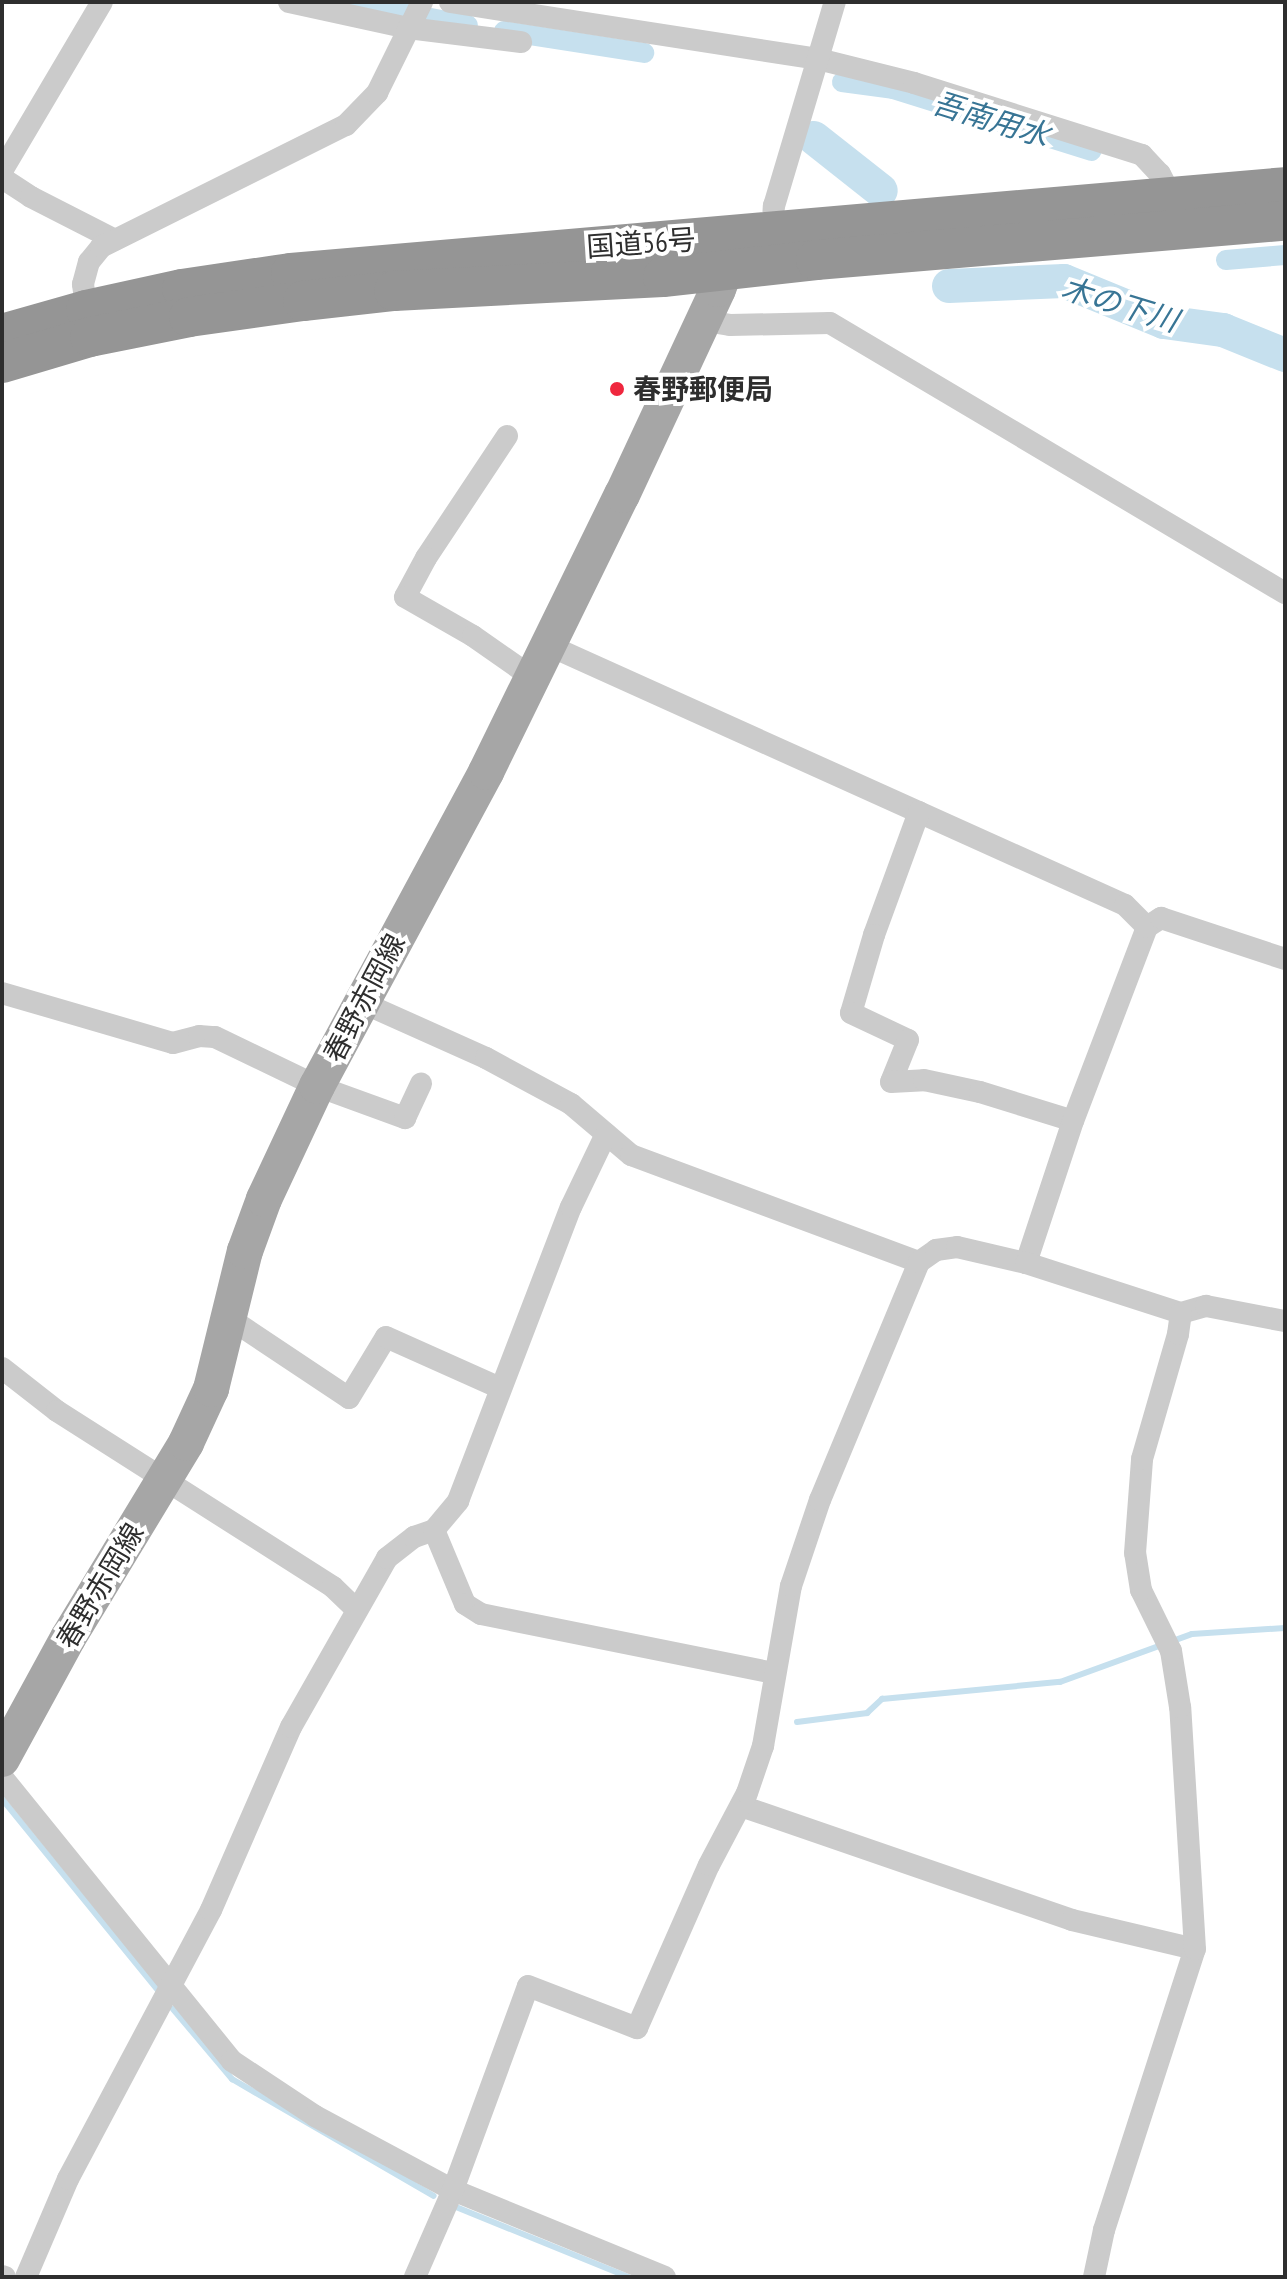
<!DOCTYPE html>
<meta charset="utf-8">
<style>
body{margin:0}
#map{position:relative;width:1287px;height:2279px;overflow:hidden;background:#fff;font-family:"PT Sans Narrow","Noto Sans JP",sans-serif}
div>[style]{position:absolute}
[style*='--x']{left:calc(var(--x)*1px);top:calc(var(--y)*1px);width:calc(var(--w)*1px);rotate:calc(var(--a)*1deg)}
.stream>*{height:6px;margin:-3px;padding:0 3px;transform-origin:3px;border-radius:3px;background:#c6e0ee}
.canal>*{height:20px;margin:-10px;padding:0 10px;transform-origin:10px;border-radius:10px;background:#c6e0ee}
.river>*{height:34px;margin:-17px;padding:0 17px;transform-origin:17px;border-radius:17px;background:#c6e0ee}
.street>*{height:22px;margin:-11px;padding:0 11px;transform-origin:11px;border-radius:11px;background:#cbcbcb}
.primary>*{height:36px;margin:-18px;padding:0 18px;transform-origin:18px;border-radius:18px;background:#a6a6a6}
.highway>*{height:40px;margin:-20px;padding:0 20px;transform-origin:20px;border-radius:20px;background:#959595}
.dots>*{width:22px;height:22px;translate:-50% -50%;box-sizing:border-box;border:4px solid #fff;border-radius:50%}
span{translate:-50% -50%;white-space:nowrap;text-align:center;line-height:1.15;-webkit-text-stroke:8px #fff;paint-order:stroke}
.street-label{font-size:28px;color:#2e2e2e}
.poi-label{font-size:28px;color:#2e2e2e;font-weight:700}
.left{translate:0 -50%;text-align:left}
.water-label{font-size:30px;color:#387595;font-style:italic}
.frame{position:absolute;inset:0;border:4px solid #2e2e2e;pointer-events:none}
</style>
<div id="map">
<div class="stream">
<i style="--x:797;--y:1722;--w:71;--a:-7.3"></i>
<i style="--x:867;--y:1713;--w:21;--a:-43"></i>
<i style="--x:882;--y:1699;--w:179;--a:-5.5"></i>
<i style="--x:1060;--y:1682;--w:140;--a:-20"></i>
<i style="--x:1192;--y:1634;--w:93;--a:-3.7"></i>
<i style="--x:2;--y:1799;--w:252;--a:50.8"></i>
<i style="--x:173;--y:2009;--w:92;--a:49.9"></i>
<i style="--x:232;--y:2079;--w:233;--a:30.1"></i>
<i style="--x:456;--y:2207;--w:186;--a:22.1"></i>
</div>
<div class="canal">
<i style="--x:346;--y:2;--w:124;--a:10.7"></i>
<i style="--x:504;--y:31;--w:142;--a:8.9"></i>
<i style="--x:842;--y:82;--w:51;--a:7.8"></i>
<i style="--x:893;--y:89;--w:208;--a:17.3"></i>
<i style="--x:1226;--y:260;--w:59;--a:-4.8"></i>
</div>
<div class="river">
<i style="--x:814;--y:138;--w:85;--a:38.3"></i>
<i style="--x:949;--y:286;--w:115;--a:-2.5"></i>
<i style="--x:1064;--y:281;--w:108;--a:22.3"></i>
<i style="--x:1164;--y:322;--w:60;--a:7.7"></i>
<i style="--x:1223;--y:330;--w:67;--a:22"></i>
</div>
<div class="street">
<i style="--x:289;--y:2;--w:122;--a:12.3"></i>
<i style="--x:408;--y:28;--w:114;--a:7.1"></i>
<i style="--x:450;--y:2;--w:372;--a:8.8"></i>
<i style="--x:818;--y:59;--w:99;--a:14"></i>
<i style="--x:914;--y:83;--w:239;--a:17.5"></i>
<i style="--x:1142;--y:155;--w:26;--a:47"></i>
<i style="--x:1160;--y:174;--w:25;--a:63"></i>
<i style="--x:2;--y:171;--w:196;--a:-59.4"></i>
<i style="--x:2;--y:174;--w:7;--a:63"></i>
<i style="--x:5;--y:180;--w:31;--a:33"></i>
<i style="--x:31;--y:197;--w:94;--a:27.1"></i>
<i style="--x:772;--y:240;--w:34;--a:-87"></i>
<i style="--x:774;--y:206;--w:213;--a:-73.4"></i>
<i style="--x:88;--y:320;--w:36;--a:-98"></i>
<i style="--x:83;--y:284;--w:23;--a:-75"></i>
<i style="--x:89;--y:262;--w:19;--a:-51"></i>
<i style="--x:101;--y:247;--w:274;--a:-26.5"></i>
<i style="--x:346;--y:125;--w:45;--a:-45.9"></i>
<i style="--x:377;--y:93;--w:102;--a:-63.7"></i>
<i style="--x:705;--y:321;--w:25;--a:9"></i>
<i style="--x:730;--y:325;--w:100;--a:-1.1"></i>
<i style="--x:830;--y:323;--w:529;--a:30.69"></i>
<i style="--x:507;--y:436;--w:146;--a:123.6"></i>
<i style="--x:426;--y:558;--w:44;--a:118.3"></i>
<i style="--x:405;--y:597;--w:78;--a:29.8"></i>
<i style="--x:473;--y:636;--w:73;--a:35"></i>
<i style="--x:548;--y:645;--w:633;--a:24.26"></i>
<i style="--x:1125;--y:905;--w:31;--a:45"></i>
<i style="--x:919;--y:812;--w:131;--a:110.1"></i>
<i style="--x:874;--y:935;--w:81;--a:106.4"></i>
<i style="--x:851;--y:1013;--w:63;--a:25.3"></i>
<i style="--x:908;--y:1040;--w:45;--a:112"></i>
<i style="--x:891;--y:1082;--w:33;--a:-3"></i>
<i style="--x:924;--y:1080;--w:57;--a:12.1"></i>
<i style="--x:980;--y:1092;--w:97;--a:17.3"></i>
<i style="--x:2;--y:993;--w:178;--a:16.3"></i>
<i style="--x:173;--y:1043;--w:27;--a:-15"></i>
<i style="--x:199;--y:1036;--w:16;--a:4"></i>
<i style="--x:215;--y:1037;--w:113;--a:25.7"></i>
<i style="--x:317;--y:1086;--w:94;--a:20"></i>
<i style="--x:405;--y:1118;--w:38;--a:-65"></i>
<i style="--x:361;--y:1002;--w:137;--a:24.1"></i>
<i style="--x:486;--y:1058;--w:97;--a:28.4"></i>
<i style="--x:571;--y:1104;--w:79;--a:40.4"></i>
<i style="--x:631;--y:1155;--w:307;--a:20.4"></i>
<i style="--x:1026;--y:1263;--w:150;--a:-71.7"></i>
<i style="--x:1073;--y:1121;--w:208;--a:-69.1"></i>
<i style="--x:1147;--y:927;--w:17;--a:-33"></i>
<i style="--x:1161;--y:918;--w:131;--a:18.3"></i>
<i style="--x:229;--y:1318;--w:144;--a:33.7"></i>
<i style="--x:349;--y:1398;--w:71;--a:-58.8"></i>
<i style="--x:386;--y:1337;--w:125;--a:24.1"></i>
<i style="--x:2;--y:1368;--w:70;--a:38"></i>
<i style="--x:57;--y:1411;--w:327;--a:32.5"></i>
<i style="--x:333;--y:1587;--w:33;--a:44"></i>
<i style="--x:434;--y:1530;--w:38;--a:-50"></i>
<i style="--x:458;--y:1501;--w:315;--a:-69"></i>
<i style="--x:571;--y:1207;--w:81;--a:-64.4"></i>
<i style="--x:2;--y:1777;--w:365;--a:51"></i>
<i style="--x:232;--y:2061;--w:100;--a:33.5"></i>
<i style="--x:315;--y:2116;--w:157;--a:28.2"></i>
<i style="--x:453;--y:2190;--w:229;--a:22.3"></i>
<i style="--x:741;--y:1806;--w:350;--a:19"></i>
<i style="--x:1072;--y:1920;--w:126;--a:13.3"></i>
<i style="--x:2;--y:2276;--w:3;--a:18"></i>
<i style="--x:26;--y:2277;--w:107;--a:-66.8"></i>
<i style="--x:68;--y:2179;--w:305;--a:-62"></i>
<i style="--x:211;--y:1910;--w:200;--a:-66.4"></i>
<i style="--x:291;--y:1727;--w:194;--a:-60.4"></i>
<i style="--x:387;--y:1558;--w:34;--a:-38"></i>
<i style="--x:414;--y:1537;--w:21;--a:-19"></i>
<i style="--x:434;--y:1530;--w:80;--a:67.3"></i>
<i style="--x:465;--y:1604;--w:19;--a:32"></i>
<i style="--x:481;--y:1614;--w:299;--a:11.4"></i>
<i style="--x:415;--y:2277;--w:95;--a:-66.4"></i>
<i style="--x:453;--y:2190;--w:217;--a:-69.8"></i>
<i style="--x:528;--y:1986;--w:117;--a:21.1"></i>
<i style="--x:637;--y:2028;--w:178;--a:-66.2"></i>
<i style="--x:709;--y:1865;--w:81;--a:-62.2"></i>
<i style="--x:747;--y:1793;--w:50;--a:-71.2"></i>
<i style="--x:763;--y:1746;--w:162;--a:-80.1"></i>
<i style="--x:791;--y:1586;--w:91;--a:-71.4"></i>
<i style="--x:820;--y:1500;--w:258;--a:-67.4"></i>
<i style="--x:919;--y:1262;--w:21;--a:-35"></i>
<i style="--x:936;--y:1250;--w:21;--a:-8"></i>
<i style="--x:957;--y:1247;--w:71;--a:13.1"></i>
<i style="--x:1026;--y:1263;--w:163;--a:17.9"></i>
<i style="--x:1181;--y:1313;--w:26;--a:-16"></i>
<i style="--x:1206;--y:1306;--w:80;--a:10.8"></i>
<i style="--x:1094;--y:2277;--w:48;--a:-78"></i>
<i style="--x:1104;--y:2230;--w:295;--a:-72.1"></i>
<i style="--x:1195;--y:1949;--w:242;--a:-93.5"></i>
<i style="--x:1180;--y:1707;--w:57;--a:-99.1"></i>
<i style="--x:1171;--y:1651;--w:68;--a:-116.2"></i>
<i style="--x:1141;--y:1590;--w:37;--a:-99"></i>
<i style="--x:1135;--y:1553;--w:94;--a:-85.7"></i>
<i style="--x:1142;--y:1459;--w:130;--a:-73.9"></i>
<i style="--x:1178;--y:1334;--w:21;--a:-82"></i>
</div>
<div class="primary">
<i style="--x:2;--y:1759;--w:138;--a:-61.4"></i>
<i style="--x:68;--y:1638;--w:228;--a:-58.8"></i>
<i style="--x:186;--y:1443;--w:60;--a:-65.2"></i>
<i style="--x:211;--y:1389;--w:142;--a:-76.2"></i>
<i style="--x:245;--y:1251;--w:55;--a:-69.9"></i>
<i style="--x:264;--y:1199;--w:125;--a:-64.9"></i>
<i style="--x:317;--y:1086;--w:357;--a:-61.7"></i>
<i style="--x:486;--y:772;--w:309;--a:-63.9"></i>
<i style="--x:622;--y:495;--w:227;--a:-65"></i>
<i style="--x:718;--y:289;--w:19;--a:-69"></i>
<i style="--x:725;--y:271;--w:29;--a:-90"></i>
</div>
<div class="highway">
<i style="--x:2;--y:334;--w:87;--a:-15.9"></i>
<i style="--x:86;--y:310;--w:98;--a:-12.3"></i>
<i style="--x:182;--y:289;--w:110;--a:-8.4"></i>
<i style="--x:291;--y:273;--w:998;--a:-4.94"></i>
<i style="--x:2;--y:363;--w:92;--a:-16.5"></i>
<i style="--x:90;--y:337;--w:101;--a:-11.4"></i>
<i style="--x:189;--y:317;--w:115;--a:-8"></i>
<i style="--x:303;--y:301;--w:92;--a:-6.3"></i>
<i style="--x:394;--y:291;--w:269;--a:-3"></i>
<i style="--x:663;--y:277;--w:154;--a:-6.3"></i>
<i style="--x:816;--y:260;--w:471;--a:-4.8"></i>
</div>
<div class="dots">
<i style="left:617px;top:389px;background:#ef273e"></i>
</div>
<div class="street-label">
<span style="left:641px;top:243px;rotate:-4deg">国道56号</span>
<span style="left:364px;top:998px;rotate:-62deg">春野赤岡線</span>
<span style="left:100px;top:1586px;rotate:-59deg">春野赤岡線</span>
</div>
<div class="poi-label">
<span class="left" style="left:633px;top:389px">春野郵便局</span>
</div>
<div class="water-label">
<span style="left:991px;top:119px;rotate:17deg">吾南用水</span>
<span style="left:1120px;top:304px;rotate:17deg">木の下川</span>
</div>
<div class="frame"></div>
</div>
